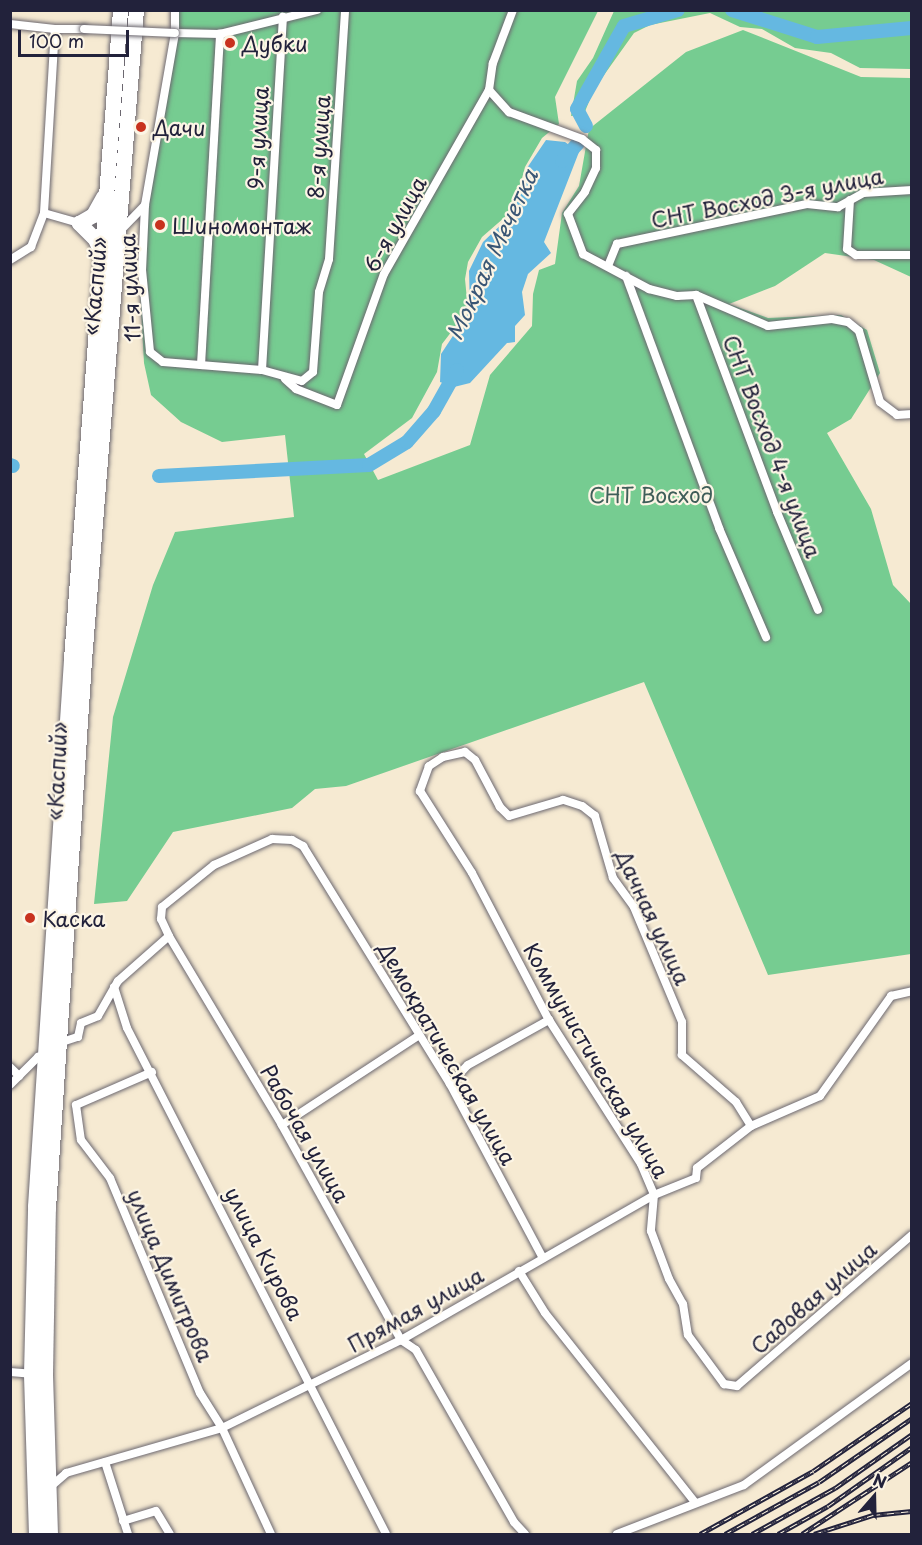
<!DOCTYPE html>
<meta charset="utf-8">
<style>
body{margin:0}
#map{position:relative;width:922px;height:1545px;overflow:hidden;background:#f6ead2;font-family:"Playpen Sans",sans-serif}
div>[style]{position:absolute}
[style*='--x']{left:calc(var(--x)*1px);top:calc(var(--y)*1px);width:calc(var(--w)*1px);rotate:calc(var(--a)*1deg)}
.green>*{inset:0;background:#76cc91}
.water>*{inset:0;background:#65b8e1}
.river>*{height:14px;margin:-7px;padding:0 7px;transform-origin:7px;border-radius:7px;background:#65b8e1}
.roads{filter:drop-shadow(0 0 2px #6c6870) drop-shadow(0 0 2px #6c6870)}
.street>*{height:8px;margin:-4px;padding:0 4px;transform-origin:4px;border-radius:4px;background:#fff}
.highway>*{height:15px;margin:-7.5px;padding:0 7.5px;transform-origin:7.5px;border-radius:7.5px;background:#fff}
.rail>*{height:4.5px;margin-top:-2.25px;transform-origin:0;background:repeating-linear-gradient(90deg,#fcf5e5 0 7px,#22223b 0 14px);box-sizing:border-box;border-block:2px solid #22223b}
.bridges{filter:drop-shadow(0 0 2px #6c6870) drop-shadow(0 0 2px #6c6870)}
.street-bridge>*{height:8px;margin:-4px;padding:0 4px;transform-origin:4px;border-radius:4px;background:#fff}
.dots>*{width:16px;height:16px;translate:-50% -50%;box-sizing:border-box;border:3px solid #fcf5e5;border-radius:50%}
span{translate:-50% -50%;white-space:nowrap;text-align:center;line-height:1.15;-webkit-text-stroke:4.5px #fcf5e5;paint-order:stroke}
.poi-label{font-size:21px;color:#22223b}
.left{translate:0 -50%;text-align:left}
.street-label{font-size:21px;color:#22223b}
.park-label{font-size:21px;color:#3f5e59}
.water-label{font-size:22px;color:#395675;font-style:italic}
.frame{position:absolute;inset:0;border:12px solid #22223b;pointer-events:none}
.north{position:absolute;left:844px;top:1467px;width:60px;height:60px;-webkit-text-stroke:4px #fcf5e5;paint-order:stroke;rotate:20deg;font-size:16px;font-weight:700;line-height:24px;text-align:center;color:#22223b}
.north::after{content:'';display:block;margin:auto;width:21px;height:27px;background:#22223b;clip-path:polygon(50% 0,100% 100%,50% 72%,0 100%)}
.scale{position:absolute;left:18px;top:30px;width:111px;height:27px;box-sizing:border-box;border:3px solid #22223b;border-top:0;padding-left:8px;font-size:18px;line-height:21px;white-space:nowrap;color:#22223b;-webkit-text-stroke:4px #fcf5e5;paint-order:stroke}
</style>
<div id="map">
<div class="green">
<i style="clip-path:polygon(173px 11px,598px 11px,555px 97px,559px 124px,542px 138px,525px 167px,518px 193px,505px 217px,482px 237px,468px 262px,465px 279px,468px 310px,442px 344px,437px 372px,412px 418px,364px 454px,378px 480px,470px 445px,490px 375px,532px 326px,533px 294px,539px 270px,555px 264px,562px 213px,579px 186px,589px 129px,686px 52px,743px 30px,861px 77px,911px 78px,911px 277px,874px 260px,825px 253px,775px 286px,729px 304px,768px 318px,841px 315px,867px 330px,880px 373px,851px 419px,827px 433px,871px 509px,893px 585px,911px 604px,911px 954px,768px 975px,644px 682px,346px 786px,315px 789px,292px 808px,173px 832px,127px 901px,94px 904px,113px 717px,153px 585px,175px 532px,294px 517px,285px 435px,222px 442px,181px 422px,151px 395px,144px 363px,139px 272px,172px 43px)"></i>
<i style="clip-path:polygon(614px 11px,911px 11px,911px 69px,860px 68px,831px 53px,795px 48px,762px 29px,740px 27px,710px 13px,650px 25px,634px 33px,594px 89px,584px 114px,571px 116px,577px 81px,593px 58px)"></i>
</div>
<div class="water">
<i style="clip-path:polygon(546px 140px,565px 142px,579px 152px,544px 242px,551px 253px,528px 274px,522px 292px,525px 315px,515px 326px,515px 342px,507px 343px,470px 383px,454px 387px,440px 382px,441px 354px,470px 310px,469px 271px,483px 242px,507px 219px,520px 197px,527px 168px)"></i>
</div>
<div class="river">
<i style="--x:732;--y:10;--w:89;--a:17.6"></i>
<i style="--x:817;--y:37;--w:95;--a:-5.4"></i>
<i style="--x:586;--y:126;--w:19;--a:-118"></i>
<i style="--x:577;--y:109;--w:95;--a:-60.5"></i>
<i style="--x:624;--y:26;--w:56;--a:-16.5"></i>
<i style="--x:562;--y:161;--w:24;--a:-48"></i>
<i style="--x:10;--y:465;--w:3;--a:18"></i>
<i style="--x:159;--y:476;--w:210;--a:-3"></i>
<i style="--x:369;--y:465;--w:44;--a:-31.2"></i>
<i style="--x:407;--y:442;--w:41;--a:-48.9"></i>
<i style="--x:434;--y:411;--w:47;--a:-60.7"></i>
</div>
<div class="roads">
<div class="street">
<i style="--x:175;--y:10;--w:23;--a:90"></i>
<i style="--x:175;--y:33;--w:175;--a:99.9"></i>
<i style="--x:145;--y:205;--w:65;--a:92.6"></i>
<i style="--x:142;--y:270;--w:82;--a:84.4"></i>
<i style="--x:150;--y:352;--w:16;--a:38"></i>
<i style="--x:163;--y:362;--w:99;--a:4.6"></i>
<i style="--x:262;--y:370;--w:41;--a:15.4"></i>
<i style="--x:302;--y:381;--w:14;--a:-39"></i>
<i style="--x:313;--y:372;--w:80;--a:-85.7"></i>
<i style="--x:319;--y:292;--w:34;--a:-73"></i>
<i style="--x:329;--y:259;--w:250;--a:-86.3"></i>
<i style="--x:10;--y:24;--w:45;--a:6.3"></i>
<i style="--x:175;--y:33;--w:45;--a:1.3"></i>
<i style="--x:220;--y:34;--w:100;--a:-13.9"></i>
<i style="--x:489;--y:90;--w:30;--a:48"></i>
<i style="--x:509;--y:112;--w:78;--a:20.3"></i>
<i style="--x:582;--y:139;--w:18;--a:38"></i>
<i style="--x:596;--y:150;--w:18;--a:90"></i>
<i style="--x:596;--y:168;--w:26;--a:115"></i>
<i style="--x:585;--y:192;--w:28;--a:128"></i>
<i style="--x:568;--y:214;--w:43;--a:69.4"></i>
<i style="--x:583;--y:254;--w:75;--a:27.9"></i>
<i style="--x:649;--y:289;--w:29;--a:14"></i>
<i style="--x:677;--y:296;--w:19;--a:-3"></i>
<i style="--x:696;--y:295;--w:78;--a:23.3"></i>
<i style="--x:768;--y:326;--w:64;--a:-6.2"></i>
<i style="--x:832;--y:319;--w:16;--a:11"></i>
<i style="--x:848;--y:322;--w:14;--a:39"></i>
<i style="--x:859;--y:331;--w:74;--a:73.5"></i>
<i style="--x:880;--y:402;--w:21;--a:37"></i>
<i style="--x:897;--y:415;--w:15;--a:-4"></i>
<i style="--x:850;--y:200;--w:49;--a:93.5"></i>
<i style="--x:847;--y:249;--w:11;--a:34"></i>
<i style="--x:856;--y:255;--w:56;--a:0"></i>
<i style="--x:44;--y:213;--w:184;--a:-86.6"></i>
<i style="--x:55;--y:29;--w:29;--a:0"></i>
<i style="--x:120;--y:231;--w:36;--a:-46"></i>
<i style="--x:10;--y:260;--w:25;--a:-32"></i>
<i style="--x:31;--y:247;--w:36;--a:-69"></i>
<i style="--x:44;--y:213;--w:36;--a:16"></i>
<i style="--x:608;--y:266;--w:24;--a:-68"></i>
<i style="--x:617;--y:244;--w:194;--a:-11.9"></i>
<i style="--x:807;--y:204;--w:31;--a:6"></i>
<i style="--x:838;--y:207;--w:29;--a:-29"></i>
<i style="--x:863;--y:193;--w:49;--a:-3.5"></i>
<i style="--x:626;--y:276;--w:269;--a:69.7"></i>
<i style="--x:719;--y:528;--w:119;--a:66.7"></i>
<i style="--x:696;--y:295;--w:232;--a:69.5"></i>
<i style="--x:777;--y:512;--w:106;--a:67.3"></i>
<i style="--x:201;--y:365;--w:332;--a:-86.7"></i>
<i style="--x:262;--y:370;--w:354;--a:-86.6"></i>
<i style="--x:285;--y:379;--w:15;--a:42"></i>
<i style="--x:296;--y:389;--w:44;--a:21.3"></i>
<i style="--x:337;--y:405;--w:139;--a:-70.3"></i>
<i style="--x:384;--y:274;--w:212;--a:-60.3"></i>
<i style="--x:489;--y:90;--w:27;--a:-82"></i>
<i style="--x:493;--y:63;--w:57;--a:-69.3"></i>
<i style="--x:114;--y:987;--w:43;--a:72.4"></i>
<i style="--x:127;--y:1028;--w:568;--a:62.89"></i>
<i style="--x:59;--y:1043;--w:20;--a:-18"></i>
<i style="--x:78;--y:1037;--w:14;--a:-78"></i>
<i style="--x:81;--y:1023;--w:18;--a:-22"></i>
<i style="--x:98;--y:1016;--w:40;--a:-60.3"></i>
<i style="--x:118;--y:981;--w:68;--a:-41.4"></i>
<i style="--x:10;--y:1067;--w:13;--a:45"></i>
<i style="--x:152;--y:1072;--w:83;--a:156.5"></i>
<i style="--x:76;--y:1105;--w:35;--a:82"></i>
<i style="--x:81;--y:1140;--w:48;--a:52.7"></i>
<i style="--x:110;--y:1178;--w:233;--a:67.3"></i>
<i style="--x:200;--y:1393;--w:41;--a:57.8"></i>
<i style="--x:222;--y:1428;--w:117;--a:65.2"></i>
<i style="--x:450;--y:1084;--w:26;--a:-47"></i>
<i style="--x:468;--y:1065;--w:93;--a:-29.1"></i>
<i style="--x:10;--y:1085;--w:40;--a:-45"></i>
<i style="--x:38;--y:1057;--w:6;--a:9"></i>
<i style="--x:282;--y:1125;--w:163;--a:-33.2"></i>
<i style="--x:751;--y:1126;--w:28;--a:-122"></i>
<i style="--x:736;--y:1102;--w:72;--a:-139"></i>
<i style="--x:682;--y:1055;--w:33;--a:-90"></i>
<i style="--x:682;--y:1022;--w:125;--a:-112.7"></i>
<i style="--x:634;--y:907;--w:36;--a:-126"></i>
<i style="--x:613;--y:878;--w:65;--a:-106.2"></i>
<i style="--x:595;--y:816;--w:16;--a:-142"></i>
<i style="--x:582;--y:806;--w:20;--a:-162"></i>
<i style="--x:563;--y:800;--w:56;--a:163.5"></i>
<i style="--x:509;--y:816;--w:13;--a:-135"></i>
<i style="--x:500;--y:807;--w:53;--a:-118"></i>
<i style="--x:475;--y:760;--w:13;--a:-141"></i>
<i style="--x:465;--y:752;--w:23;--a:167"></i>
<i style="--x:443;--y:757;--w:17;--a:147"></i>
<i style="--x:429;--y:766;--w:27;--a:110"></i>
<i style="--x:420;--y:791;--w:97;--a:57.6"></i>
<i style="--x:472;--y:873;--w:166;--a:62.4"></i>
<i style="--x:549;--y:1020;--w:171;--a:57.4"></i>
<i style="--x:641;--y:1164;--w:34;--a:67"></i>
<i style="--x:654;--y:1195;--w:36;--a:95"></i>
<i style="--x:651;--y:1231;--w:51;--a:69.4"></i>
<i style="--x:669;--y:1279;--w:29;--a:61"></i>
<i style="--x:683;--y:1304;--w:31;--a:81"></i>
<i style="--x:688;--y:1335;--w:61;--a:53.7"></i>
<i style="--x:724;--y:1384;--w:13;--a:9"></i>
<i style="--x:737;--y:1386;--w:231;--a:-40.8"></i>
<i style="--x:519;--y:1271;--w:49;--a:58.2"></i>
<i style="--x:545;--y:1313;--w:241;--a:51.6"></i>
<i style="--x:10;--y:1372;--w:21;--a:5"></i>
<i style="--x:105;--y:1462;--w:76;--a:72.3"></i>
<i style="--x:49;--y:1488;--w:23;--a:-41"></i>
<i style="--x:66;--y:1473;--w:162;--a:-16.1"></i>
<i style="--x:222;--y:1428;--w:199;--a:-26.2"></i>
<i style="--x:401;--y:1340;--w:292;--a:-29.8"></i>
<i style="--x:654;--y:1195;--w:45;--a:-22"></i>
<i style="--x:696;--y:1178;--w:10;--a:-84"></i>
<i style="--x:697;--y:1168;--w:68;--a:-37.9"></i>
<i style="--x:751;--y:1126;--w:75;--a:-23.5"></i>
<i style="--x:820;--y:1096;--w:123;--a:-54.6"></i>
<i style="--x:891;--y:996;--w:22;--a:-13"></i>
<i style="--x:123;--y:1521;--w:34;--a:-17"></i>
<i style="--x:156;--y:1511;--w:27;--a:59"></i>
<i style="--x:525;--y:1534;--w:16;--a:-133"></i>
<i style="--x:514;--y:1522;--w:198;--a:-119.7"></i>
<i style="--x:416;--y:1350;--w:18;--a:-146"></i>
<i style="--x:401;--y:1340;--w:246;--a:-119"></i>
<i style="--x:282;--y:1125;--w:220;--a:-120.9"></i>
<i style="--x:169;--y:936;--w:19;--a:-115"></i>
<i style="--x:161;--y:919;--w:12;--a:-85"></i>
<i style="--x:162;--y:907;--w:67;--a:-38.9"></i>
<i style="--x:214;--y:865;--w:64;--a:-24.1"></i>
<i style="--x:272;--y:839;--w:20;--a:3"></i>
<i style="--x:292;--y:840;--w:13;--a:29"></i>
<i style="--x:303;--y:846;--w:280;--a:58.3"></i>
<i style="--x:450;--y:1084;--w:197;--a:61.9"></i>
<i style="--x:617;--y:1534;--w:136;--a:-21.1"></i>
<i style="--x:744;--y:1485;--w:208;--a:-36"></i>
</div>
<div class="highway">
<i style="--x:101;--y:253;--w:15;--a:-113"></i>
<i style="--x:95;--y:239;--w:23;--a:-135"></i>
<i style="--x:79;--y:223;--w:16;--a:-30"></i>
<i style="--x:93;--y:215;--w:21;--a:-61"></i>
<i style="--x:36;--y:1534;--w:160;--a:-91.8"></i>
<i style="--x:31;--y:1374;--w:168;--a:-88.6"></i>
<i style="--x:35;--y:1206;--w:548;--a:-86.23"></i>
<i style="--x:71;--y:659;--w:651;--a:-85.68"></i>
<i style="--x:50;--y:1534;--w:160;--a:-91.8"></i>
<i style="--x:45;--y:1374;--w:166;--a:-89"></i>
<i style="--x:48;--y:1208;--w:549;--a:-86.24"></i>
<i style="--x:84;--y:660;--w:652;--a:-85.43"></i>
</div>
</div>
<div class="rail">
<i style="--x:700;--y:1534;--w:129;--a:-29.1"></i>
<i style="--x:813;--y:1471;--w:120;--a:-34.5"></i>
<i style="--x:725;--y:1534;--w:107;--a:-29"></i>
<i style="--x:819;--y:1482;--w:113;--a:-34.5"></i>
<i style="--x:752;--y:1534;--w:95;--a:-29"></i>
<i style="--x:835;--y:1488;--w:94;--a:-35"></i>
<i style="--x:778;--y:1534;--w:57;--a:-29.2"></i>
<i style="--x:828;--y:1506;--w:103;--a:-35.1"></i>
<i style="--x:802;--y:1534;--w:131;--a:-33.2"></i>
<i style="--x:814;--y:1534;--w:62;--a:-17.9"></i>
<i style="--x:873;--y:1515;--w:39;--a:-6"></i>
</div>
<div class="bridges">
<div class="street-bridge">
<i style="--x:84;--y:29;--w:91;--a:2.5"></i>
</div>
</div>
<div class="dots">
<i style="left:230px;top:43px;background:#c8321e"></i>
<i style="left:141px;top:127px;background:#c8321e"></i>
<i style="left:160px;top:225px;background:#c8321e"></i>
<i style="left:30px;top:918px;background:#c8321e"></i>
</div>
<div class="poi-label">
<span class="left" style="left:242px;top:43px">Дубки</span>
<span class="left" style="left:153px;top:127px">Дачи</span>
<span class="left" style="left:172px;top:225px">Шиномонтаж</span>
<span class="left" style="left:42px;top:918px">Каска</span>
</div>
<div class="street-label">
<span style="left:257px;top:138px;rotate:-87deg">9-я улица</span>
<span style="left:318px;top:147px;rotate:-86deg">8-я улица</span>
<span style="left:767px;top:197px;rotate:-11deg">СНТ Восход 3-я улица</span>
<span style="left:394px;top:224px;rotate:-61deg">6-я улица</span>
<span style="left:94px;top:286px;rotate:-85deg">«Каспий»</span>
<span style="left:129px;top:288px;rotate:-93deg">11-я улица</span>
<span style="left:773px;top:446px;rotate:69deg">СНТ Восход 4-я улица</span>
<span style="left:56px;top:771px;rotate:-87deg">«Каспий»</span>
<span style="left:654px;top:917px;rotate:65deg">Дачная улица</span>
<span style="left:448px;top:1053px;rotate:60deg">Демократическая улица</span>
<span style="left:597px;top:1060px;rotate:60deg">Коммунистическая улица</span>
<span style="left:306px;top:1133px;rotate:60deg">Рабочая улица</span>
<span style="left:265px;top:1253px;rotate:63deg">улица Кирова</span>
<span style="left:171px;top:1275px;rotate:67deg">улица Димитрова</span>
<span style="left:813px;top:1297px;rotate:-41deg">Садовая улица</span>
<span style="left:415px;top:1309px;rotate:-29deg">Прямая улица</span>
</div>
<div class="park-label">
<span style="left:651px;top:494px">СНТ Восход</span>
</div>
<div class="water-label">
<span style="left:491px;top:254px;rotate:-65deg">Мокрая Мечетка</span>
</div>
<div class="frame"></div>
<div class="north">N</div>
<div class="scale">100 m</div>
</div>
